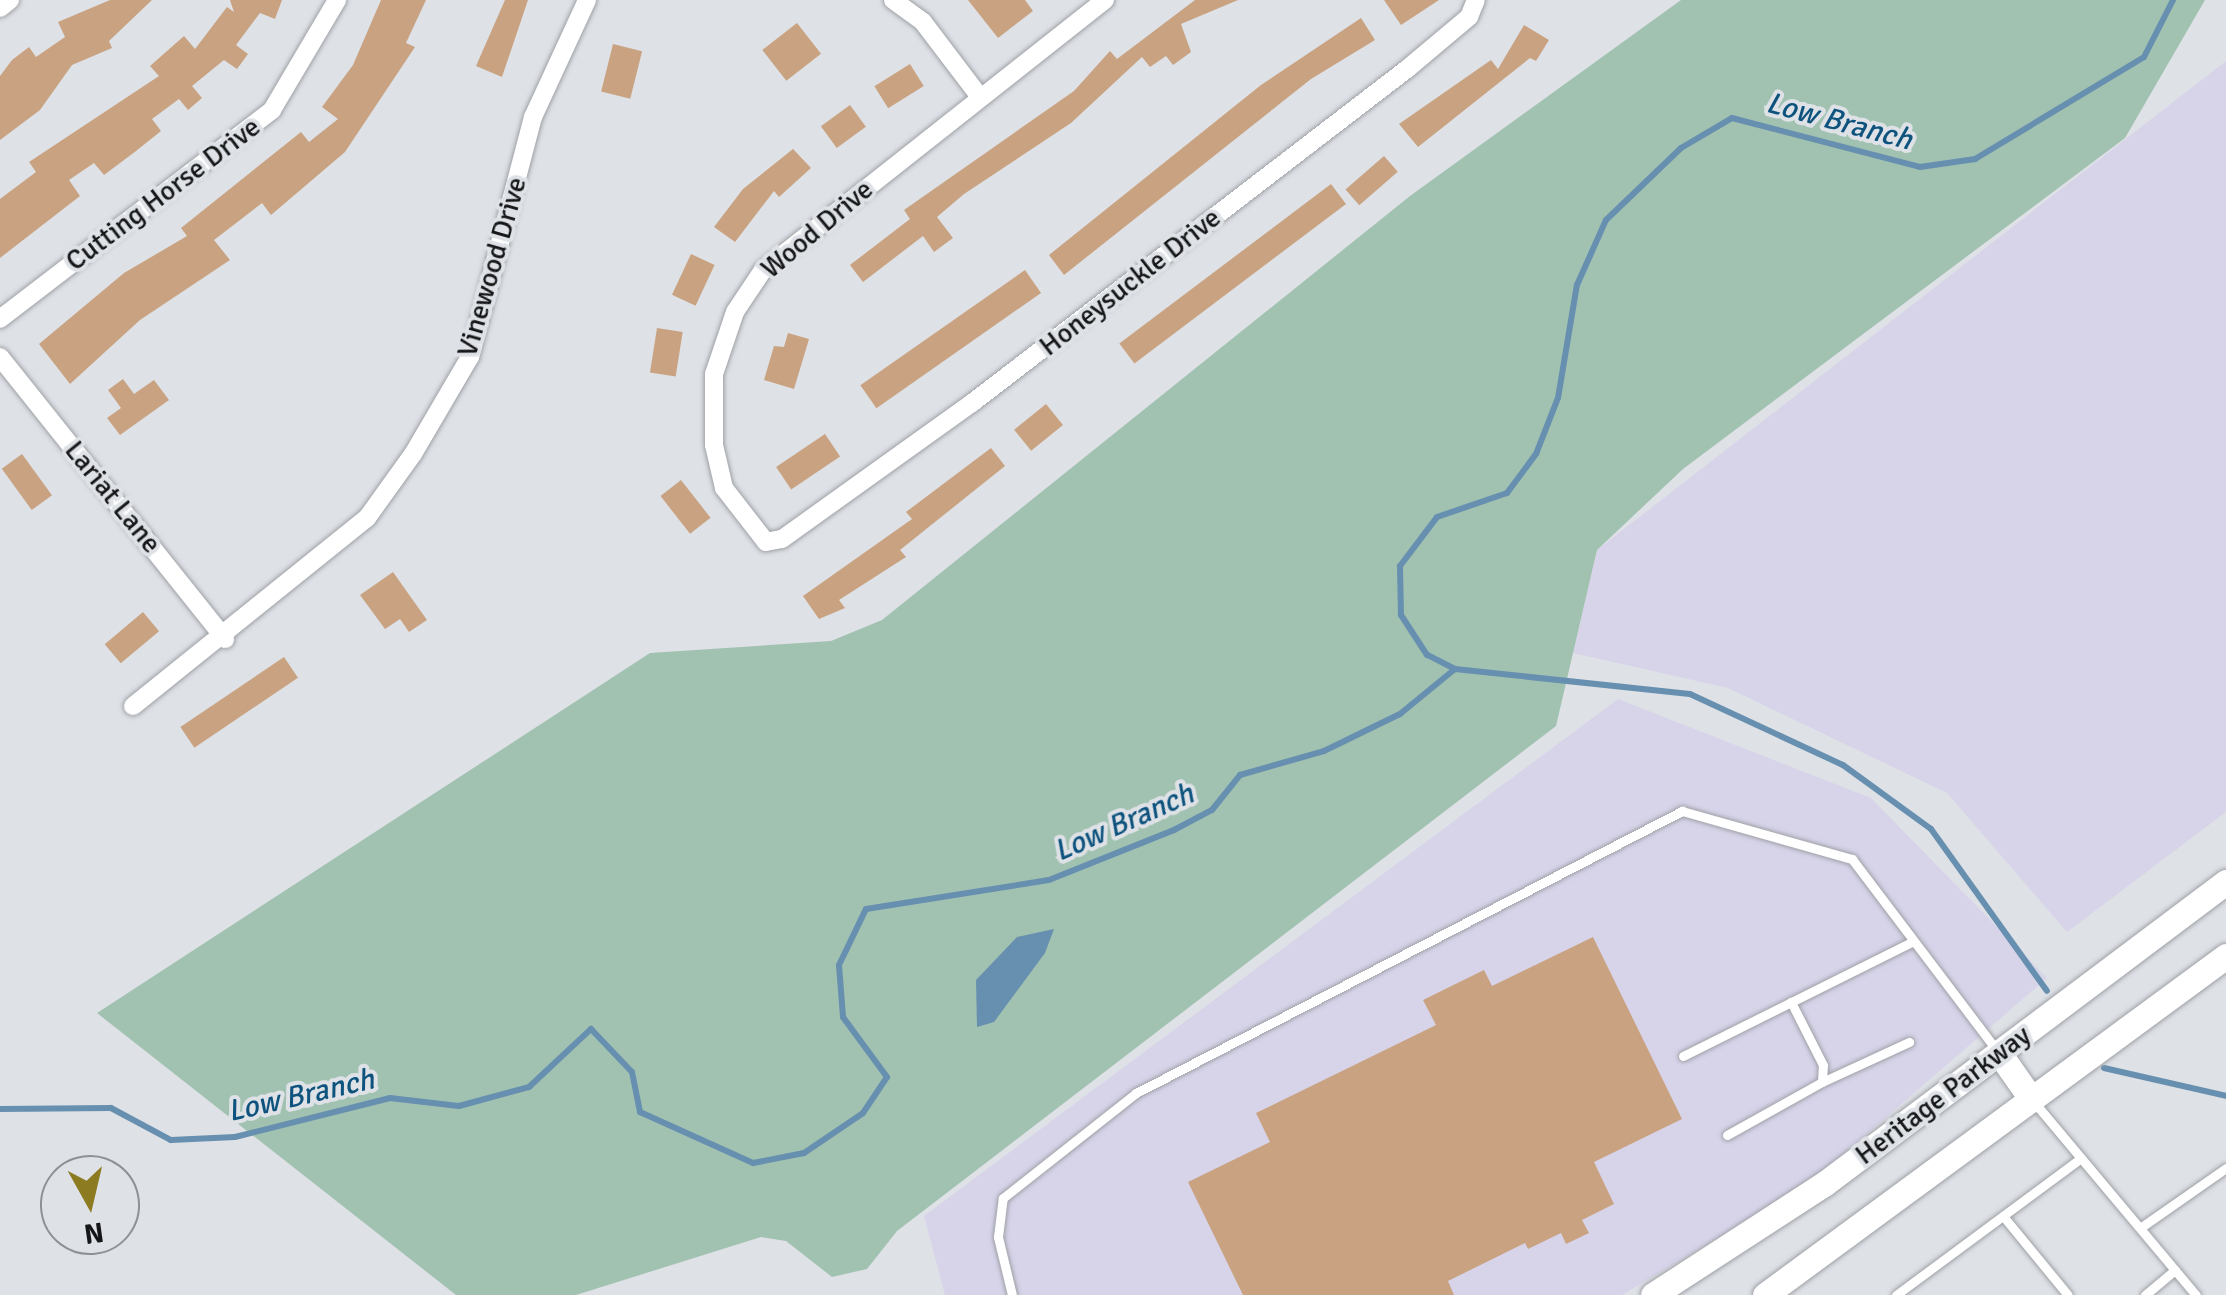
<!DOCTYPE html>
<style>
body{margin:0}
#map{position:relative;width:2226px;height:1295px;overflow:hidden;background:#dee1e6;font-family:Signika,sans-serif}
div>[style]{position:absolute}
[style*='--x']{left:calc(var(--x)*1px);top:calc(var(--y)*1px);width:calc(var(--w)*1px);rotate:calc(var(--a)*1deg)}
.industrial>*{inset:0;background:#d7d4ea}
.green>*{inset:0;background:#a2c2b1}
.water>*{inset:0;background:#678faf}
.stream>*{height:6px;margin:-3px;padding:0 3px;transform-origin:3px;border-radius:3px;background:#678faf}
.building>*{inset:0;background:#c9a381;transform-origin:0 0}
.roads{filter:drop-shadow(0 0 2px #9ea1a6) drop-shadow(0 0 2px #9ea1a6)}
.lane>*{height:9px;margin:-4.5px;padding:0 4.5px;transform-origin:4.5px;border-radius:4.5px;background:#fff}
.street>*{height:18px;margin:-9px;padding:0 9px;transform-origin:9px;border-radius:9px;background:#fff}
.secondary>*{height:25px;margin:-12.5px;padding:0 12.5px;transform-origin:12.5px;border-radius:12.5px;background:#fff}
span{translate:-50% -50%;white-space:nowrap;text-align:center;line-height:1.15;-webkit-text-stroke:8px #dee1e6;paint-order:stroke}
.street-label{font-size:28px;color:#151617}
.water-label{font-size:30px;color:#0d537d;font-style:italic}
.north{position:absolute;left:40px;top:1155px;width:100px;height:100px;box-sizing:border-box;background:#dee1e6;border:2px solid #8e9093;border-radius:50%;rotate:172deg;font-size:28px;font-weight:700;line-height:40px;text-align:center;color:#151617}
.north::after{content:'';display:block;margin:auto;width:35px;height:45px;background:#8d7b21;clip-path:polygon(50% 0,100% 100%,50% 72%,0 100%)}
</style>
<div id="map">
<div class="industrial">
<i style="clip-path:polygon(2226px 61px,2226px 812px,2067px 932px,1947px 793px,1728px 688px,1573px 653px,1597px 550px)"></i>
<i style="clip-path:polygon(1618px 699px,1871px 798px,2047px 978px,1810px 1183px,1622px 1295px,945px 1295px,924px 1216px)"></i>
</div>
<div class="green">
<i style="clip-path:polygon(1681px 0,2205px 0,2125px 138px,1683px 469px,1597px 550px,1556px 726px,897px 1231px,867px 1269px,832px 1277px,786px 1241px,761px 1237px,576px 1295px,456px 1295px,97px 1013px,650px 653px,831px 641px,882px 620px,1410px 196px)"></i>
</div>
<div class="water">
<i style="clip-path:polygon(1054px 929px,1045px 953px,994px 1022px,977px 1027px,976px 980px,1017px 937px)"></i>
</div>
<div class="stream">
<i style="--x:1455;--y:669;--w:236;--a:6.1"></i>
<i style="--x:1690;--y:694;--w:169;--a:24.9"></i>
<i style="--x:1843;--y:765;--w:109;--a:36"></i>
<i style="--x:1931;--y:829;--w:199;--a:54.4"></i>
<i style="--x:2104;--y:1068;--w:125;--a:12.9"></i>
<i style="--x:0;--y:1109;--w:111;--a:-0.5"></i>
<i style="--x:111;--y:1108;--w:68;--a:28.1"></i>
<i style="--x:171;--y:1140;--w:64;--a:-2.7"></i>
<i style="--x:235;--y:1137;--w:160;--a:-14.1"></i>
<i style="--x:390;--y:1098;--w:69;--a:6.6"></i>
<i style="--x:459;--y:1106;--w:73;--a:-15.2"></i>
<i style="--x:529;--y:1087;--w:85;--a:-43.1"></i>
<i style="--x:591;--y:1029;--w:59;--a:46.4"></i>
<i style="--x:632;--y:1072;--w:41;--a:78.7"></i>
<i style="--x:640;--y:1112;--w:124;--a:24.3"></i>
<i style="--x:753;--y:1163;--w:52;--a:-11.1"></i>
<i style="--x:804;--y:1153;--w:71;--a:-34.1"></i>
<i style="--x:863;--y:1113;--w:43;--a:-56.3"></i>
<i style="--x:887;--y:1077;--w:74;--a:-126.3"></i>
<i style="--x:843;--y:1017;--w:52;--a:-94.4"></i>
<i style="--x:839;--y:965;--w:62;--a:-64.3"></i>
<i style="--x:866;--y:909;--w:185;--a:-9"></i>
<i style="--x:1049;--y:880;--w:135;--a:-21.8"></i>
<i style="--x:1174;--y:830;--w:43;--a:-27.8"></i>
<i style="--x:1212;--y:810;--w:45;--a:-51.3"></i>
<i style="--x:1240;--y:775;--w:87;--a:-15.9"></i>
<i style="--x:1324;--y:751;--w:85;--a:-26"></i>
<i style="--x:1400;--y:714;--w:71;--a:-39.3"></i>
<i style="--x:1455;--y:669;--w:31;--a:-153"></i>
<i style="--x:1427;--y:655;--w:48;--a:-123"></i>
<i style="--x:1401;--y:615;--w:49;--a:-91.2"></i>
<i style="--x:1400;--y:566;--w:61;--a:-52.9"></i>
<i style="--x:1437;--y:517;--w:74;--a:-18.9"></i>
<i style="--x:1507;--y:493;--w:49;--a:-53.4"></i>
<i style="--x:1536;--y:454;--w:60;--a:-68.6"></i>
<i style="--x:1558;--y:398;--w:115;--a:-80.5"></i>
<i style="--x:1577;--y:285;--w:71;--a:-66"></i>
<i style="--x:1606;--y:220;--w:104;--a:-43.8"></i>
<i style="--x:1681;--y:148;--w:59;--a:-30.5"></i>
<i style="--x:1732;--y:118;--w:194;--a:14.6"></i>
<i style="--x:1920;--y:167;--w:56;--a:-8.3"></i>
<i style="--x:1975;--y:159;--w:197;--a:-31.1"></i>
<i style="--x:2144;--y:57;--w:64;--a:-63"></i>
</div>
<div class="building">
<i style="clip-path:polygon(110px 0,152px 0,109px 41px,112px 48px,72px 65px,40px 110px,0 140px,0 76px,12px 60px,29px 47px,36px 57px,65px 37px,58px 22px)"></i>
<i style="clip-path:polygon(230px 0,282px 0,275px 19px,260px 13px,236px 45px,248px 54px,237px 69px,224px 60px,192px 86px,202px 98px,188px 110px,179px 99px,152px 119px,161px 131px,136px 151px,104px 175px,94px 163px,69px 180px,80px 196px,0 258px,0 199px,36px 172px,29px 162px,159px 76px,150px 66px,184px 36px,195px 49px,227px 7px,234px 12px)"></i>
<i style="clip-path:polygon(381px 0,426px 0,406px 43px,415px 47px,345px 152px,271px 215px,262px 203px,214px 240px,230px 260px,140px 320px,70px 384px,39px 344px,124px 273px,187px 236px,181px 228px,301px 132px,309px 142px,338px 119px,322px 107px,353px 65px)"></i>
<i style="clip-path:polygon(505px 0,528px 0,502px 77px,476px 66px)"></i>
<i style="clip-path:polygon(968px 0,1025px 0,1033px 11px,998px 38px)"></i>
<i style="clip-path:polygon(1195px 0,1238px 0,1181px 24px,1191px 52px,1173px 65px,1166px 56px,1150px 67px,1142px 57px,1071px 123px,964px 194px,937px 217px,953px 238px,934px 252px,923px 236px,863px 282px,850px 265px,910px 219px,904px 210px,1074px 91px,1110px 51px,1117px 59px)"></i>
<i style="clip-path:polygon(1384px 0,1439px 0,1401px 25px)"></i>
<i style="clip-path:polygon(1361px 18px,1375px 40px,1311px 79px,1064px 275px,1049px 255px,1261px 85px)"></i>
<i style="left:797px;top:23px;width:39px;height:44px;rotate:52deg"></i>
<i style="clip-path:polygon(1524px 25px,1549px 40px,1536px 61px,1530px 58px,1418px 147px,1399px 124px,1491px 60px,1498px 69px)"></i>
<i style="left:613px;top:44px;width:30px;height:49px;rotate:14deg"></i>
<i style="left:910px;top:64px;width:26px;height:42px;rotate:58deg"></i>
<i style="left:850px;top:105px;width:27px;height:36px;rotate:54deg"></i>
<i style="clip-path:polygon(793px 149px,811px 168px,779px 197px,774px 191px,735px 242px,714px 227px,743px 189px)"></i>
<i style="left:1384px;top:156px;width:21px;height:51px;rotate:49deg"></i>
<i style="left:1331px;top:184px;width:25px;height:265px;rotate:53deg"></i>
<i style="left:691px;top:254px;width:26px;height:45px;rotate:25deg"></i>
<i style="left:1025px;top:270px;width:28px;height:201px;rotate:55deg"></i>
<i style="left:657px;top:328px;width:26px;height:45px;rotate:9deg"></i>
<i style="clip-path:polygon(788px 333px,809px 339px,794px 389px,764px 380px,774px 346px,784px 347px)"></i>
<i style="clip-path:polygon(123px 379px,134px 394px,154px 380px,169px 400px,120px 435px,107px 418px,121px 408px,108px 390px)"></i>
<i style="left:1046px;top:404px;width:27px;height:41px;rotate:51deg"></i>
<i style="left:825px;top:434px;width:27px;height:59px;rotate:56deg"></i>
<i style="clip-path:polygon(991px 448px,1005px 466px,900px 550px,906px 557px,839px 600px,845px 608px,819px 619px,803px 596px,912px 519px,906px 512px)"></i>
<i style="left:22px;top:454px;width:51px;height:25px;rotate:54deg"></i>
<i style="left:681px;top:480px;width:48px;height:26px;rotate:52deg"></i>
<i style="clip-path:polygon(393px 572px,427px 620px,409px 632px,400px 619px,385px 629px,360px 595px)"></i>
<i style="left:143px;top:612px;width:25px;height:50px;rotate:50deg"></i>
<i style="left:284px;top:657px;width:25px;height:125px;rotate:56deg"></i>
<i style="clip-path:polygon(1593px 937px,1682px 1119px,1594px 1162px,1614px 1204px,1582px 1220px,1589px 1233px,1566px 1244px,1561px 1233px,1528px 1249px,1525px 1243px,1448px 1281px,1454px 1295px,1243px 1295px,1188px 1182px,1270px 1142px,1256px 1113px,1436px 1025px,1423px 1000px,1484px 970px,1492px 986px)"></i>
</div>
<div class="roads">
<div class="lane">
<i style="--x:1683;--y:1056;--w:256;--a:-26.5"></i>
<i style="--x:1822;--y:1082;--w:96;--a:-24.7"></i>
<i style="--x:2034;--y:1102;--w:252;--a:50"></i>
<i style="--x:1727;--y:1135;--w:109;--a:-29.2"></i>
<i style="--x:1822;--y:1082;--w:17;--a:-87"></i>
<i style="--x:1823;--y:1065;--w:71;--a:-116.9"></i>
<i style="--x:2003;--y:1216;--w:102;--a:50.6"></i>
<i style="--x:2140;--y:1228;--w:105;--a:-34.9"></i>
<i style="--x:1012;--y:1295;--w:60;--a:-103.6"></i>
<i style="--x:998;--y:1237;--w:39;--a:-83"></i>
<i style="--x:1003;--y:1198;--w:169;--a:-38.3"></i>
<i style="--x:1136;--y:1093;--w:615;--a:-27.32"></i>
<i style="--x:1682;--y:811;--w:177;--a:15.8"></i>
<i style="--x:1852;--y:859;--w:241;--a:52.9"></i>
<i style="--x:1896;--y:1295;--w:230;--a:-36.5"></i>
<i style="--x:2145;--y:1295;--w:39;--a:-40"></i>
</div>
<div class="street">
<i style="--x:893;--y:0;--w:37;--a:36"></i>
<i style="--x:923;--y:22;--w:94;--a:52.8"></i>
<i style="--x:1105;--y:0;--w:436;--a:141.7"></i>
<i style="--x:763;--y:270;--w:50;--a:123.7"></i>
<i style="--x:735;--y:312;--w:65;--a:108.7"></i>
<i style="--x:714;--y:374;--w:71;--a:90"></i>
<i style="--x:714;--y:445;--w:44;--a:76.9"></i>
<i style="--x:724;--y:488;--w:68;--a:52.1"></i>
<i style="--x:766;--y:542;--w:16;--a:-11"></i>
<i style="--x:782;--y:539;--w:234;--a:-35.6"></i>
<i style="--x:972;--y:403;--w:548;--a:-37.52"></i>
<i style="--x:1407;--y:69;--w:81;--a:-40"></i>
<i style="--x:1469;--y:17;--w:18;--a:-68"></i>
<i style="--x:0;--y:8;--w:13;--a:-39"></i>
<i style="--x:0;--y:319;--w:343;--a:-37.5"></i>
<i style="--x:272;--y:110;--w:128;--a:-59.4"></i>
<i style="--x:0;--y:357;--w:361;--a:51.4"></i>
<i style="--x:133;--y:706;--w:300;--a:-38.8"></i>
<i style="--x:367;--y:518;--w:79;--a:-54.3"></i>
<i style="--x:413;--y:454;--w:113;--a:-59.6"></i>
<i style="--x:470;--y:357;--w:248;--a:-75.3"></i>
<i style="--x:533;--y:117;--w:129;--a:-65.2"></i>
</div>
<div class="secondary">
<i style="--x:1999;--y:1053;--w:57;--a:54.9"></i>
<i style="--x:1653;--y:1295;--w:204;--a:-33"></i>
<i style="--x:1824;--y:1184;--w:503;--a:-36.92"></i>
<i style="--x:1765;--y:1295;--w:572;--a:-36.33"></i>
</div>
</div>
<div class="street-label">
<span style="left:163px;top:194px;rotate:-37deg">Cutting Horse Drive</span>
<span style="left:817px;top:229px;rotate:-40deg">Wood Drive</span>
<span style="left:492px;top:267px;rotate:-74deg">Vinewood Drive</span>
<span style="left:1130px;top:282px;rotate:-38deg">Honeysuckle Drive</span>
<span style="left:113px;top:497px;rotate:51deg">Lariat Lane</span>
<span style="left:1943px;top:1095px;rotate:-37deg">Heritage Parkway</span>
</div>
<div class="water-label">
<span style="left:1839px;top:122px;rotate:15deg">Low Branch</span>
<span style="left:1124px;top:823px;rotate:-24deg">Low Branch</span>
<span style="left:301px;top:1096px;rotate:-13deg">Low Branch</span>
</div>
<div class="north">N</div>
</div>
